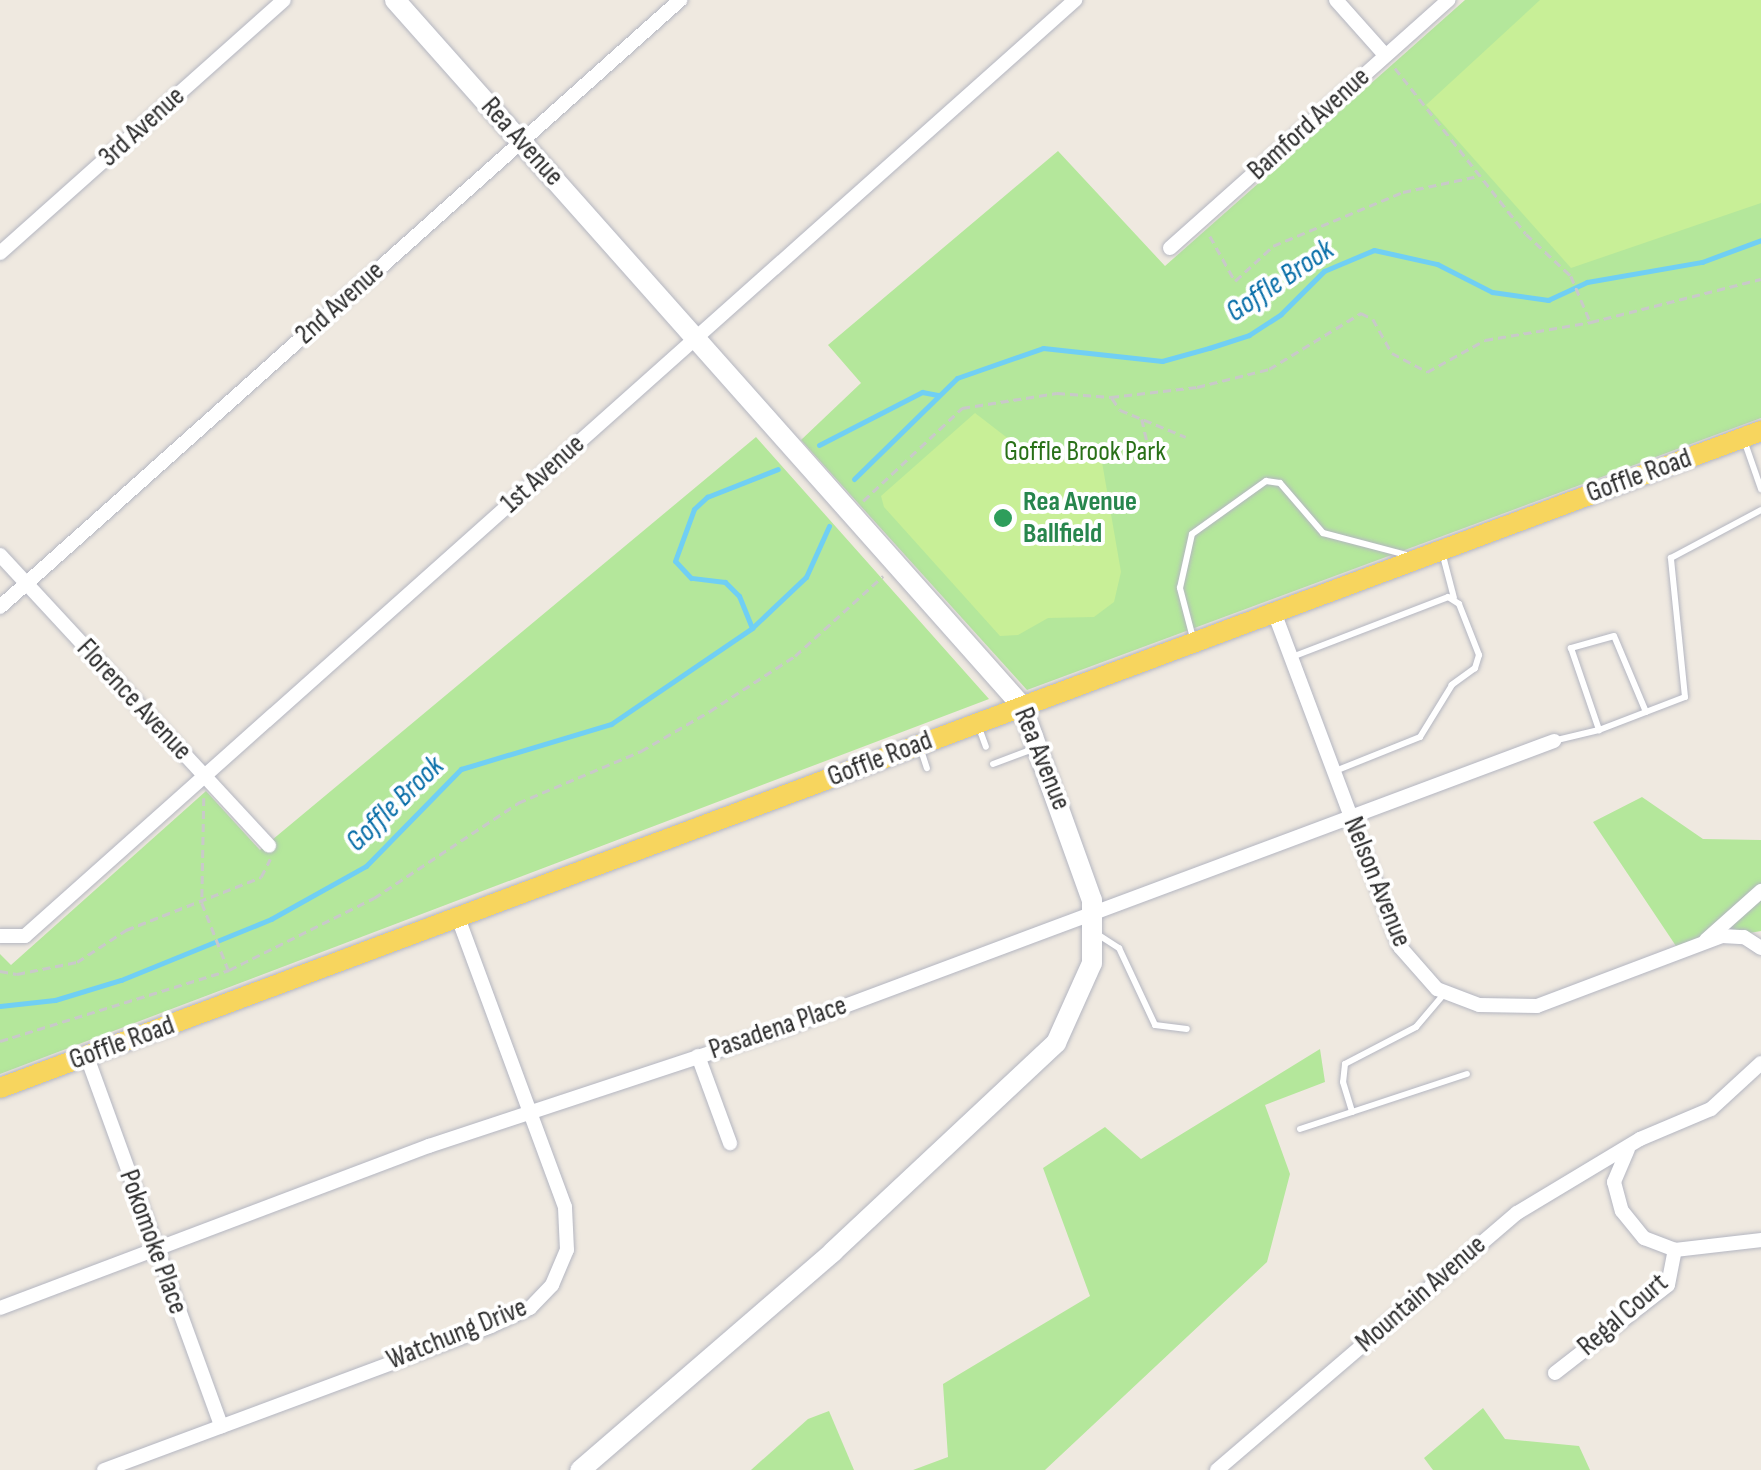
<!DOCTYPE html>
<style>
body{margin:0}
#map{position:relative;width:1761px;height:1470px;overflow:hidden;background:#efe9e0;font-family:"Sofia Sans Condensed",sans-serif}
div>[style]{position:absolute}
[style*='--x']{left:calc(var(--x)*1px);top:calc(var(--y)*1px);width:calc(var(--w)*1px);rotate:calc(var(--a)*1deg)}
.green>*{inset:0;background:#b4e79b}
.pitch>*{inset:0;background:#c8ef97}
.stream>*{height:5px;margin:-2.5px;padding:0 2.5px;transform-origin:2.5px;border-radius:2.5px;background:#70cff4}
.path>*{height:2.5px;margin-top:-1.25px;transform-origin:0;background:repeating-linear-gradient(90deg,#c9c9c9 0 8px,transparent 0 13px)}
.roads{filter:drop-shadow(0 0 2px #b4b6c1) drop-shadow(0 0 2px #b4b6c1)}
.lane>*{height:6px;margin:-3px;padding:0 3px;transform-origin:3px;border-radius:3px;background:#fff}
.street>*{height:14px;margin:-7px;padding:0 7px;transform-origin:7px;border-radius:7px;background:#fff}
.secondary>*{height:20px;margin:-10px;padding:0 10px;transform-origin:10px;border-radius:10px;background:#fff}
.primary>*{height:20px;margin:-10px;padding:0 10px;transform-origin:10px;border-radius:10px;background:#f7d55e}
.dots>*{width:28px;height:28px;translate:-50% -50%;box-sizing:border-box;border:5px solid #fff;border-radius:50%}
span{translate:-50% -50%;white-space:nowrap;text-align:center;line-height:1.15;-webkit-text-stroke:8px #fff;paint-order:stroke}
.street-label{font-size:28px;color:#2e2e2e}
.park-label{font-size:28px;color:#297018}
.leisure-label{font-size:28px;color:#27864d;font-weight:700}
.left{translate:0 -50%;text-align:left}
.water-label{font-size:30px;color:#086ea8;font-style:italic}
</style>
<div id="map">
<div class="green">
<i style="clip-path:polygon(1465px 0,1761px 0,1761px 418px,1027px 690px,801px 440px,861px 383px,828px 345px,1058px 151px,1165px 266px)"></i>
<i style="clip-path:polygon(756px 437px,989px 699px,0 1074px,0 954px,11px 965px,206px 791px,260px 850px)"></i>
<i style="clip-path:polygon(1642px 797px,1703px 839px,1761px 840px,1761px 931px,1676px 946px,1593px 822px)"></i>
<i style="clip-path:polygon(1320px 1049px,1325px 1082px,1265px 1105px,1290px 1174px,1267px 1262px,1045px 1470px,913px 1470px,948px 1457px,943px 1384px,1090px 1296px,1043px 1168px,1105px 1127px,1141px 1159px)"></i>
<i style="clip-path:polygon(1483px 1408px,1505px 1439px,1579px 1446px,1590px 1470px,1433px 1470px,1424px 1458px)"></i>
<i style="clip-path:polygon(829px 1411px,854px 1470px,751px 1470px,808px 1419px)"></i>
</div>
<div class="pitch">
<i style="clip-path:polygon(1540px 0,1761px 0,1761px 203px,1571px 268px,1426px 105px)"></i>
<i style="clip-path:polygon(975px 413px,1010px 440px,1014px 455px,1078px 447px,1102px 462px,1121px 572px,1114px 602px,1094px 617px,1048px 618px,1018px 635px,1000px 636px,884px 507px,881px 496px)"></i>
</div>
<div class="stream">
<i style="--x:819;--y:445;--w:116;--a:-27.2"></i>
<i style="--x:922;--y:392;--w:16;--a:11"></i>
<i style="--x:854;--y:479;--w:144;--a:-44.4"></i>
<i style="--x:957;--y:378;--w:91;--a:-19.2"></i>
<i style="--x:1043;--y:348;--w:120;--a:6.2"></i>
<i style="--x:1162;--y:361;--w:49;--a:-15.5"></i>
<i style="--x:1209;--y:348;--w:42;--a:-18"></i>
<i style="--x:1249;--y:335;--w:38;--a:-33"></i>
<i style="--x:1281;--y:314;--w:61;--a:-45"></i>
<i style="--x:1324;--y:271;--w:54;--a:-22.8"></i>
<i style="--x:1374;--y:250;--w:65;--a:12.5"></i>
<i style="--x:1437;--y:264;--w:62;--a:27"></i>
<i style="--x:1492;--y:292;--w:57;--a:8.1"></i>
<i style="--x:1548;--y:300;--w:43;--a:-24.8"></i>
<i style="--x:1587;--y:282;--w:117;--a:-9.9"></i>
<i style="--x:1702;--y:262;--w:63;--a:-20.4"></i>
<i style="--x:752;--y:628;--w:35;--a:-112"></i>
<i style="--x:739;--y:596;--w:20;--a:-135"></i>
<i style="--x:725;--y:582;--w:34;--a:-173"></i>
<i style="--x:691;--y:578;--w:23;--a:-133"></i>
<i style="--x:675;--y:561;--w:55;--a:-69.9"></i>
<i style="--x:694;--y:509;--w:18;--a:-43"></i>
<i style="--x:707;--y:497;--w:76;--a:-21.5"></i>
<i style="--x:0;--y:1006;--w:55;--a:-6.2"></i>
<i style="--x:55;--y:1000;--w:69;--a:-16.9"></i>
<i style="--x:121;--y:980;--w:162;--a:-22.1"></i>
<i style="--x:271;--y:919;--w:109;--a:-29.2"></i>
<i style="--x:366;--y:866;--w:136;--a:-45.6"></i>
<i style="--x:461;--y:769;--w:157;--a:-16.7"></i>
<i style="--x:611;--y:724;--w:171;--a:-34.2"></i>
<i style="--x:752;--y:628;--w:74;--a:-43.4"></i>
<i style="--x:806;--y:577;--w:56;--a:-65.7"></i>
</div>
<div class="path">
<i style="--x:1395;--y:68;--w:211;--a:51.7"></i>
<i style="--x:1526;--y:234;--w:62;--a:43"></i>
<i style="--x:1571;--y:276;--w:49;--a:67.1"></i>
<i style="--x:1210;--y:236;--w:51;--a:60.9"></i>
<i style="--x:1235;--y:281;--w:52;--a:-42.6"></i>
<i style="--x:1273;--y:246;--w:141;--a:-22.6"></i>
<i style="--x:1403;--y:192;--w:77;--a:-12"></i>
<i style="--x:1112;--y:398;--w:14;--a:56"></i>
<i style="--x:1120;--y:410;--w:71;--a:22.2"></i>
<i style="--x:1142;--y:419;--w:41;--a:77.3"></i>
<i style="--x:863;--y:501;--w:136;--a:-43.2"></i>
<i style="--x:962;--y:408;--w:96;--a:-9"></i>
<i style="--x:1057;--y:393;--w:54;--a:4.2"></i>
<i style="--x:1111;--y:397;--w:87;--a:-6.6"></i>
<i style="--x:1197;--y:387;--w:74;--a:-14"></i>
<i style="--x:1269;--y:369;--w:108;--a:-31.3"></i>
<i style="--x:1361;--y:313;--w:13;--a:27"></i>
<i style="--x:1373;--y:319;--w:39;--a:61"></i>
<i style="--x:1392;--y:353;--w:40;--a:28"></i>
<i style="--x:1427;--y:372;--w:66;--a:-28.9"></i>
<i style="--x:1485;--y:340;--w:108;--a:-9.6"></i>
<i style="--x:1591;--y:322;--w:175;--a:-14.2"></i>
<i style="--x:204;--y:798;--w:105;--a:91.1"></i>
<i style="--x:202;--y:903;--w:71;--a:68.5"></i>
<i style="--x:0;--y:971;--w:17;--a:10"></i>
<i style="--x:17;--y:974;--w:61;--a:-11.3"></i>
<i style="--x:77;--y:962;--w:59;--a:-33.1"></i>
<i style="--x:126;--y:930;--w:145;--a:-21.4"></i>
<i style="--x:261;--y:877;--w:20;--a:-63"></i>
<i style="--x:0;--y:1041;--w:240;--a:-17.2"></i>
<i style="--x:229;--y:970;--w:162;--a:-26.4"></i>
<i style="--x:374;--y:898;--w:173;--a:-33.4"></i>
<i style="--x:518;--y:803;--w:134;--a:-22.9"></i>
<i style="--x:641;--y:751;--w:80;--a:-30.1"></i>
<i style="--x:710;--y:711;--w:101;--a:-32.9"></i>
<i style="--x:795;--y:656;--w:119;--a:-42.3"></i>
</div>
<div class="roads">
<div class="lane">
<i style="--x:1745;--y:443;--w:49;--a:70.8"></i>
<i style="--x:1443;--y:556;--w:43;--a:75.3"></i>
<i style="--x:1193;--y:638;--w:52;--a:-104.6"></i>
<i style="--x:1180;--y:588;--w:55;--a:-77.5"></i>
<i style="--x:1192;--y:534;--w:91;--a:-35.6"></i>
<i style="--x:1266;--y:481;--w:14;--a:8"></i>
<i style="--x:1280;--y:483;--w:66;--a:49.3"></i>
<i style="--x:1323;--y:533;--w:87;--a:14.7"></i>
<i style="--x:1292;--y:657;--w:167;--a:-21"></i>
<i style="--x:1448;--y:597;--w:13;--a:32"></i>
<i style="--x:1459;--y:604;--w:55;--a:68.6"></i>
<i style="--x:1479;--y:655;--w:14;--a:107"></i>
<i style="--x:1475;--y:668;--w:29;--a:144"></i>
<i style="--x:1452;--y:685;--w:61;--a:121.6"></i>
<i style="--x:1420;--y:737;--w:92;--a:158.2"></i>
<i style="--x:1646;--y:712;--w:82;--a:-112.8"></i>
<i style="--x:1614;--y:636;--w:45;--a:164.4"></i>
<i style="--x:1571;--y:648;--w:87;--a:71.1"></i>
<i style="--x:1599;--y:730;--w:92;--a:-21"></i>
<i style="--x:1685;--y:697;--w:140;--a:-95.8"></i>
<i style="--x:1671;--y:558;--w:102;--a:-28.1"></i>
<i style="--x:978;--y:725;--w:23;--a:70"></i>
<i style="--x:1557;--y:740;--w:43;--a:-13.4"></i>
<i style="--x:921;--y:750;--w:19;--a:72"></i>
<i style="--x:993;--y:764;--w:43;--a:-20.6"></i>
<i style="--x:1094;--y:932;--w:30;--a:33"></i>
<i style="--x:1119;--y:948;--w:85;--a:64.9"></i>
<i style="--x:1155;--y:1025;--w:32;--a:7"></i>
<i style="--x:1444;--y:994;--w:43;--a:130.3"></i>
<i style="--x:1416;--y:1027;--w:80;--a:152.5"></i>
<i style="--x:1345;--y:1064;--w:18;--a:96"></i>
<i style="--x:1343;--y:1082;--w:31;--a:73"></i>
<i style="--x:1352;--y:1112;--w:121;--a:-18.3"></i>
<i style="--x:1300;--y:1129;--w:55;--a:-18.1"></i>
</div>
<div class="street">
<i style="--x:1336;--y:0;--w:74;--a:48.3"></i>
<i style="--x:1170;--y:248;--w:373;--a:-41.7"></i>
<i style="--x:0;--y:253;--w:380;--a:-41.7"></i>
<i style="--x:0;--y:555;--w:396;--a:47.2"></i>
<i style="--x:0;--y:607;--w:912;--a:-41.75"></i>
<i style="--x:1274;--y:612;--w:358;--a:69.4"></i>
<i style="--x:1400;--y:947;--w:56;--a:48.6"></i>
<i style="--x:1437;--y:989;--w:45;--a:20.9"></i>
<i style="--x:1479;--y:1005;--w:58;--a:1"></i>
<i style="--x:1537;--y:1006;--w:198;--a:-20.7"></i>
<i style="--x:1722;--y:936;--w:22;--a:3"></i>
<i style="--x:1744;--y:937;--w:20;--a:33"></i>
<i style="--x:0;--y:936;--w:25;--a:0"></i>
<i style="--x:25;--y:936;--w:1407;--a:-41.71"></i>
<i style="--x:1706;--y:940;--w:74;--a:-41.7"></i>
<i style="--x:698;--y:1056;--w:93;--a:69.8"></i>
<i style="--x:87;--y:1057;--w:393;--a:70"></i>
<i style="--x:1628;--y:1149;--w:36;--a:113"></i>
<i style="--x:1614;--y:1182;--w:30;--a:75"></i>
<i style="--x:1622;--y:1211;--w:35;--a:51"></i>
<i style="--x:1644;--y:1238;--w:33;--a:21"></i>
<i style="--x:1675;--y:1250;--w:87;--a:-6.6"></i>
<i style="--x:0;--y:1308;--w:459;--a:-20.7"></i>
<i style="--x:429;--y:1146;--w:376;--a:-18.3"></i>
<i style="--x:786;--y:1028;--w:820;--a:-20.49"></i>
<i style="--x:1555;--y:1373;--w:143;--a:-37.9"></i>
<i style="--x:1668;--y:1285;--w:36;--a:-79"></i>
<i style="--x:104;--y:1470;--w:413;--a:-20.4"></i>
<i style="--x:491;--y:1326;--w:43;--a:-24.8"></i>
<i style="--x:530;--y:1308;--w:32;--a:-46"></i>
<i style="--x:552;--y:1285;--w:38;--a:-67"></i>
<i style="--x:567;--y:1250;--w:43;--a:-92.7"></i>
<i style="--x:565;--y:1207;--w:309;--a:-110.3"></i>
<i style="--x:1217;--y:1470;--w:395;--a:-40.6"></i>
<i style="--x:1517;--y:1213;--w:144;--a:-31"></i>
<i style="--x:1640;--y:1139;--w:77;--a:-22.9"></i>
<i style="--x:1711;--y:1109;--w:68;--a:-42.6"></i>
</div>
<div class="secondary">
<i style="--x:395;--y:0;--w:944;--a:48.39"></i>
<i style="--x:1022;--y:706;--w:206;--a:70.2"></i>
<i style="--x:1092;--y:900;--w:63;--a:90"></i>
<i style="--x:1092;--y:963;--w:88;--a:114.2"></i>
<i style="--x:1056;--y:1043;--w:306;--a:136.9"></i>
<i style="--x:833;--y:1252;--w:334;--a:139.2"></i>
</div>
<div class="primary">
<i style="--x:0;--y:1088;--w:1880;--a:-20.46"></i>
</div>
</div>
<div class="dots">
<i style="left:1003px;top:518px;background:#2e9e5b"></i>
</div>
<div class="street-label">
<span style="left:1309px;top:124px;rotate:-42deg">Bamford Avenue</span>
<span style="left:142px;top:127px;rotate:-42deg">3rd Avenue</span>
<span style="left:522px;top:142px;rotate:48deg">Rea Avenue</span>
<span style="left:340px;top:303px;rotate:-42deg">2nd Avenue</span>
<span style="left:543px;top:474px;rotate:-42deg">1st Avenue</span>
<span style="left:1639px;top:476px;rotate:-20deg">Goffle Road</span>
<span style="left:134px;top:700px;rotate:47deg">Florence Avenue</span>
<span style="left:880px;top:759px;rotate:-21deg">Goffle Road</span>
<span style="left:1042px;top:759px;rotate:68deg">Rea Avenue</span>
<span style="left:1377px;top:882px;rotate:68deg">Nelson Avenue</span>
<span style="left:778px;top:1028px;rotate:-19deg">Pasadena Place</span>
<span style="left:122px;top:1043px;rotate:-20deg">Goffle Road</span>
<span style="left:153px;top:1242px;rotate:70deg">Pokomoke Place</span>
<span style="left:1421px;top:1294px;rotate:-41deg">Mountain Avenue</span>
<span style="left:1623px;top:1315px;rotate:-41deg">Regal Court</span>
<span style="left:457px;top:1334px;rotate:-22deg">Watchung Drive</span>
</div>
<div class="park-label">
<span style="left:1085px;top:452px">Goffle Brook Park</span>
</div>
<div class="leisure-label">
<span class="left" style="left:1023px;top:518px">Rea Avenue<br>Ballfield</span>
</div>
<div class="water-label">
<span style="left:1280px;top:281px;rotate:-34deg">Goffle Brook</span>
<span style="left:395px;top:804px;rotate:-44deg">Goffle Brook</span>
</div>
</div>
